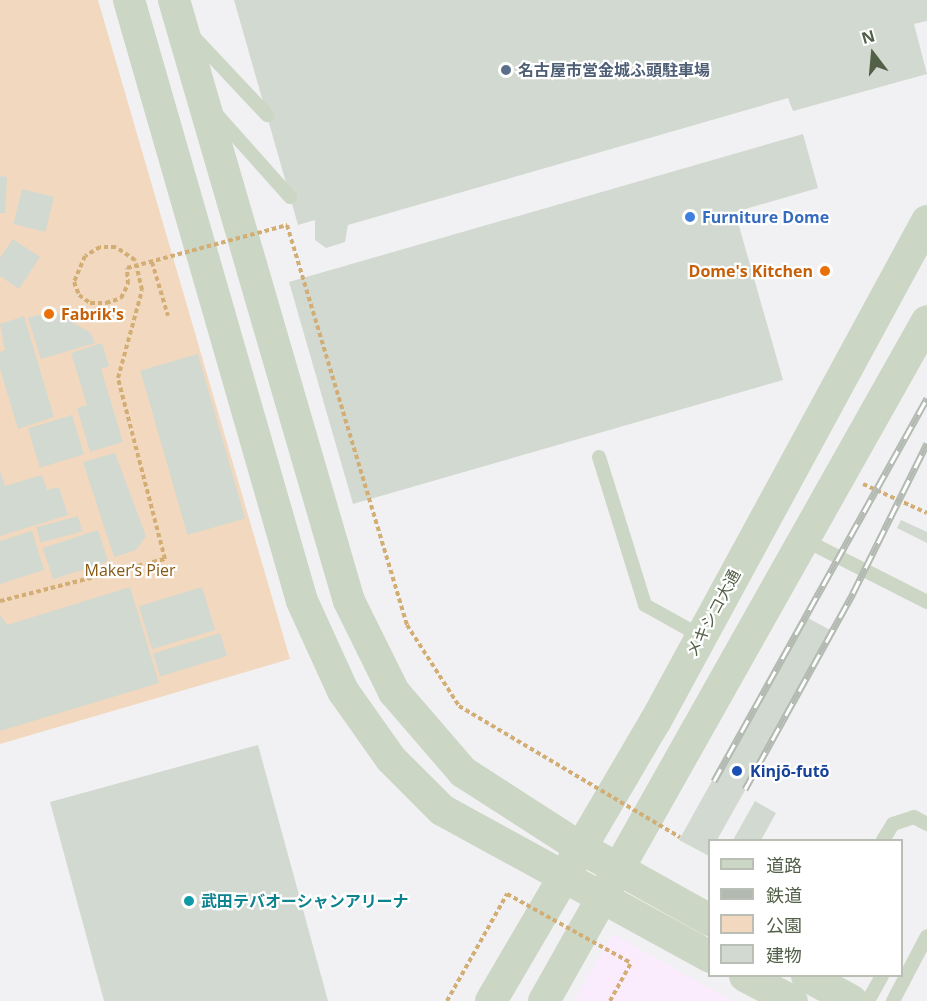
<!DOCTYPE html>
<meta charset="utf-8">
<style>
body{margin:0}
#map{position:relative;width:927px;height:1001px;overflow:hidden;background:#f1f1f3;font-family:"Open Sans","Noto Sans JP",sans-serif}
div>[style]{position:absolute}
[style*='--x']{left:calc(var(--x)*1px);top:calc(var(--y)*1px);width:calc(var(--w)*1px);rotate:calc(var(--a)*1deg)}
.commercial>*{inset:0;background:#faebfd}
.green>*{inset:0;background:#f2d8be}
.building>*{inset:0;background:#d2d9d0;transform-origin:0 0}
.path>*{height:4px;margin-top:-2px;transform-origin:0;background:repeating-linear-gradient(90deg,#d2ae74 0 4.5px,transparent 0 7.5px)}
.service>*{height:14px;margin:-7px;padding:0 7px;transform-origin:7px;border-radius:7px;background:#ccd6c4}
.tertiary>*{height:32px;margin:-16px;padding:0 16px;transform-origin:16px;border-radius:16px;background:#ccd6c4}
.rail>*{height:7px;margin-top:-3.5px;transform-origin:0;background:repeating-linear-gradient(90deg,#fff 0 14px,#b3bab1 0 28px);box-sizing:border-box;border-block:2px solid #b3bab1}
.path-bridge>*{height:4px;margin-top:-2px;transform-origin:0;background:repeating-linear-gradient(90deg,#d2ae74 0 4.5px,transparent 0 7.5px)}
.dots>*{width:16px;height:16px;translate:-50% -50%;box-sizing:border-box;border:3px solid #fff;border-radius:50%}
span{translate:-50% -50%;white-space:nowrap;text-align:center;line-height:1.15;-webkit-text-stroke:4.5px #fff;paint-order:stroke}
.service-label{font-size:16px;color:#4e5e75;font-weight:700}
.left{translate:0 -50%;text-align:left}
.shop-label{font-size:16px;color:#366cbe;font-weight:700}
.food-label{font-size:16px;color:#c56008;font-weight:700}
.right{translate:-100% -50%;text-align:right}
.park-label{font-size:16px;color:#865913}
.street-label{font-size:16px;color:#526048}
.transit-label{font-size:16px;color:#164399;font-weight:700}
.culture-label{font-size:16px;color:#0d838f;font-weight:700}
.legend{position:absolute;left:708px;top:839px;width:195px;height:138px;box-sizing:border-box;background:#fff;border:2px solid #babfb6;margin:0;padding:8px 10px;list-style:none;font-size:18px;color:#526048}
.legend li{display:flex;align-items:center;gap:12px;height:30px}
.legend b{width:30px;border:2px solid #babfb6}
.north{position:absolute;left:843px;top:24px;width:60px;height:60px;-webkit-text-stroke:4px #fff;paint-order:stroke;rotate:344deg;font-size:16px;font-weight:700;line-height:24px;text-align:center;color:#526048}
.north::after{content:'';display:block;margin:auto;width:21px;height:27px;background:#526048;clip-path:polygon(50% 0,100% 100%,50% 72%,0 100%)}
</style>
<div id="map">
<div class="commercial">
<i style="clip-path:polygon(612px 934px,733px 1001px,574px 1001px)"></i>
</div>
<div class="green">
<i style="clip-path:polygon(0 0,98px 0,290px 659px,0 744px)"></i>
</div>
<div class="building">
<i style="clip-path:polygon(234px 0,927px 0,927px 21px,914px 24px,927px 74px,793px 111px,788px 98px,348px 225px,345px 242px,326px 248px,315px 240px,315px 220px,298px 225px)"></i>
<i style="clip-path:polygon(803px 134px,818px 188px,735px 212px,783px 380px,353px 504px,289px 282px)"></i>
<i style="clip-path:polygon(0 176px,7px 177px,5px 213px,0 213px)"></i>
<i style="left:22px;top:189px;width:33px;height:36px;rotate:14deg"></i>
<i style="clip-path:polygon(13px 239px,40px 257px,19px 289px,0 276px,0 258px)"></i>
<i style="clip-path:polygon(53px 311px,91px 333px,95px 343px,41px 359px,28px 318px)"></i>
<i style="clip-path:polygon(24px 316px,54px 417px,18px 429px,0 369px,0 352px,5px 350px,0 324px)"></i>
<i style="clip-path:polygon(102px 343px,109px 366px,101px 369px,123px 442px,90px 452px,77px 408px,87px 405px,71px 353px)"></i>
<i style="left:198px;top:354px;width:171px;height:60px;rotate:74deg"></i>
<i style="left:72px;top:415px;width:41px;height:46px;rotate:73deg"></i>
<i style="clip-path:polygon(115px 453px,146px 536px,136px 550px,114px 557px,83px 462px)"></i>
<i style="clip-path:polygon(0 471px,5px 486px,42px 475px,47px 490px,59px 487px,68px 515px,0 536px)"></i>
<i style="left:78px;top:516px;width:16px;height:43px;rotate:75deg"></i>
<i style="clip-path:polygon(901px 520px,927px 532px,927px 543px,897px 528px)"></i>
<i style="left:98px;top:530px;width:33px;height:58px;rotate:72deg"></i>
<i style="clip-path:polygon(32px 531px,44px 570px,0 584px,0 541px)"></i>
<i style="clip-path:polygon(130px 587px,159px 683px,0 731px,0 615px,7px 625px)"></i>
<i style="left:202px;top:587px;width:45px;height:66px;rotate:73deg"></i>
<i style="clip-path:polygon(804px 616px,834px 632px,717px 840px,710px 840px,709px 856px,679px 840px)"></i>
<i style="left:220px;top:633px;width:24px;height:70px;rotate:73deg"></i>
<i style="clip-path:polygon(258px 745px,328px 1001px,104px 1001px,50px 802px)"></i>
<i style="clip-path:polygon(755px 801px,776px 813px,761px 840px,733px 840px)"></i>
</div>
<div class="path">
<i style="--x:152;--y:262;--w:56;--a:73.5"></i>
<i style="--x:863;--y:484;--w:70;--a:24.4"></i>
<i style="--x:0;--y:601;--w:170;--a:-14.3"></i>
<i style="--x:165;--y:559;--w:187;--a:-104.6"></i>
<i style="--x:118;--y:378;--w:91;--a:-74.7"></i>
<i style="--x:142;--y:290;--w:31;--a:-103"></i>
<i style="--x:135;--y:260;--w:23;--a:-146"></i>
<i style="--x:116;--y:247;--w:16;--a:180"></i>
<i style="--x:100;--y:247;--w:17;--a:149"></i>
<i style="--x:85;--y:256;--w:28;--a:113"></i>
<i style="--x:74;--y:282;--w:14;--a:69"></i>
<i style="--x:79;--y:295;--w:14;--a:36"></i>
<i style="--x:90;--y:303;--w:16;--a:0"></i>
<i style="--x:106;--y:303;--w:16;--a:-18"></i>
<i style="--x:121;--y:298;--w:16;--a:-63"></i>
<i style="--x:128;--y:284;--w:16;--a:-94"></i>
<i style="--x:447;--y:1001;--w:123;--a:-60.7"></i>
<i style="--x:610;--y:1001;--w:43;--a:-61.1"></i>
</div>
<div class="service">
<i style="--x:192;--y:35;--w:110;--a:46.8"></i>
<i style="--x:217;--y:115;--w:110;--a:48.3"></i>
<i style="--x:599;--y:457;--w:155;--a:72.7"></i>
<i style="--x:645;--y:605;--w:64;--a:29"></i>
<i style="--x:803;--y:539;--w:139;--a:26.9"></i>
<i style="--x:883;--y:840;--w:19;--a:-58"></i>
<i style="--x:893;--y:824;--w:22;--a:-18"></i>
<i style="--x:914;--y:817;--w:15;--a:28"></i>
<i style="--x:868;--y:1001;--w:29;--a:-61"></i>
<i style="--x:893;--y:1001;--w:73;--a:-62.4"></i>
</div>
<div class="tertiary">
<i style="--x:129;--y:0;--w:625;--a:73.94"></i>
<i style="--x:302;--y:601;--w:99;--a:65.5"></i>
<i style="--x:343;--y:691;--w:83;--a:54.8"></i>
<i style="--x:391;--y:759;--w:72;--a:45"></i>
<i style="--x:442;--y:810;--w:306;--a:28.7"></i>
<i style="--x:174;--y:0;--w:626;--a:73.77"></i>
<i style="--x:349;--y:601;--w:102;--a:63.7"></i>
<i style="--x:394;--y:692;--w:106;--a:49.2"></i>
<i style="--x:463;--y:772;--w:140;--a:32.8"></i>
<i style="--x:581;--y:848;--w:148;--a:29.2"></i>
<i style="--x:745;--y:976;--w:53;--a:28"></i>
<i style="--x:807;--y:976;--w:51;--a:29.1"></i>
<i style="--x:491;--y:1001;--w:324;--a:-59.6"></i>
<i style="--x:655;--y:722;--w:570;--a:-61.5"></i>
<i style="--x:544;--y:1001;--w:780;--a:-60.61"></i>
</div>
<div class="rail">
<i style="--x:714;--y:781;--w:438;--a:-60.9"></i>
<i style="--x:745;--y:789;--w:224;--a:-61.1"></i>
<i style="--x:853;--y:593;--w:167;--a:-63.7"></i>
</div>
<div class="path-bridge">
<i style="--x:127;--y:268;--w:166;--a:-15"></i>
<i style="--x:287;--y:225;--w:418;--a:73.3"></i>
<i style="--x:407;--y:625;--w:96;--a:57.3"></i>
<i style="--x:459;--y:706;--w:257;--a:30.7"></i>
<i style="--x:507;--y:894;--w:142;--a:29.1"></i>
</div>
<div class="dots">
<i style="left:506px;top:70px;background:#5c6f8a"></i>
<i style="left:690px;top:217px;background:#3f7fe0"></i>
<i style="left:825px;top:271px;background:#e8710a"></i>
<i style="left:49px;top:314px;background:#e8710a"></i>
<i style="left:737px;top:771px;background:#1a4fb4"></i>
<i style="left:189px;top:901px;background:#0f9aa8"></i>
</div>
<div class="service-label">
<span class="left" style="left:518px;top:70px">名古屋市営金城ふ頭駐車場</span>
</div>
<div class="shop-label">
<span class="left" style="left:702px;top:217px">Furniture Dome</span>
</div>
<div class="food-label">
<span class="right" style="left:813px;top:271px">Dome's Kitchen</span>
<span class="left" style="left:61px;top:314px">Fabrik's</span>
</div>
<div class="park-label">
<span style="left:130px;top:570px">Maker’s Pier</span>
</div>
<div class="street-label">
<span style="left:713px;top:613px;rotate:-62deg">メキシコ大通</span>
</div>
<div class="transit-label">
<span class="left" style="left:750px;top:771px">Kinjō-futō</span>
</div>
<div class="culture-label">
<span class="left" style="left:201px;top:901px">武田テバオーシャンアリーナ</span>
</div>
<ul class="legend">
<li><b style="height:8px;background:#ccd6c4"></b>道路</li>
<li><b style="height:8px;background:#b3bab1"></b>鉄道</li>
<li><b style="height:16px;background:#f2d8be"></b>公園</li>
<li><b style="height:16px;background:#d2d9d0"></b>建物</li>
</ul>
<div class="north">N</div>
</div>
